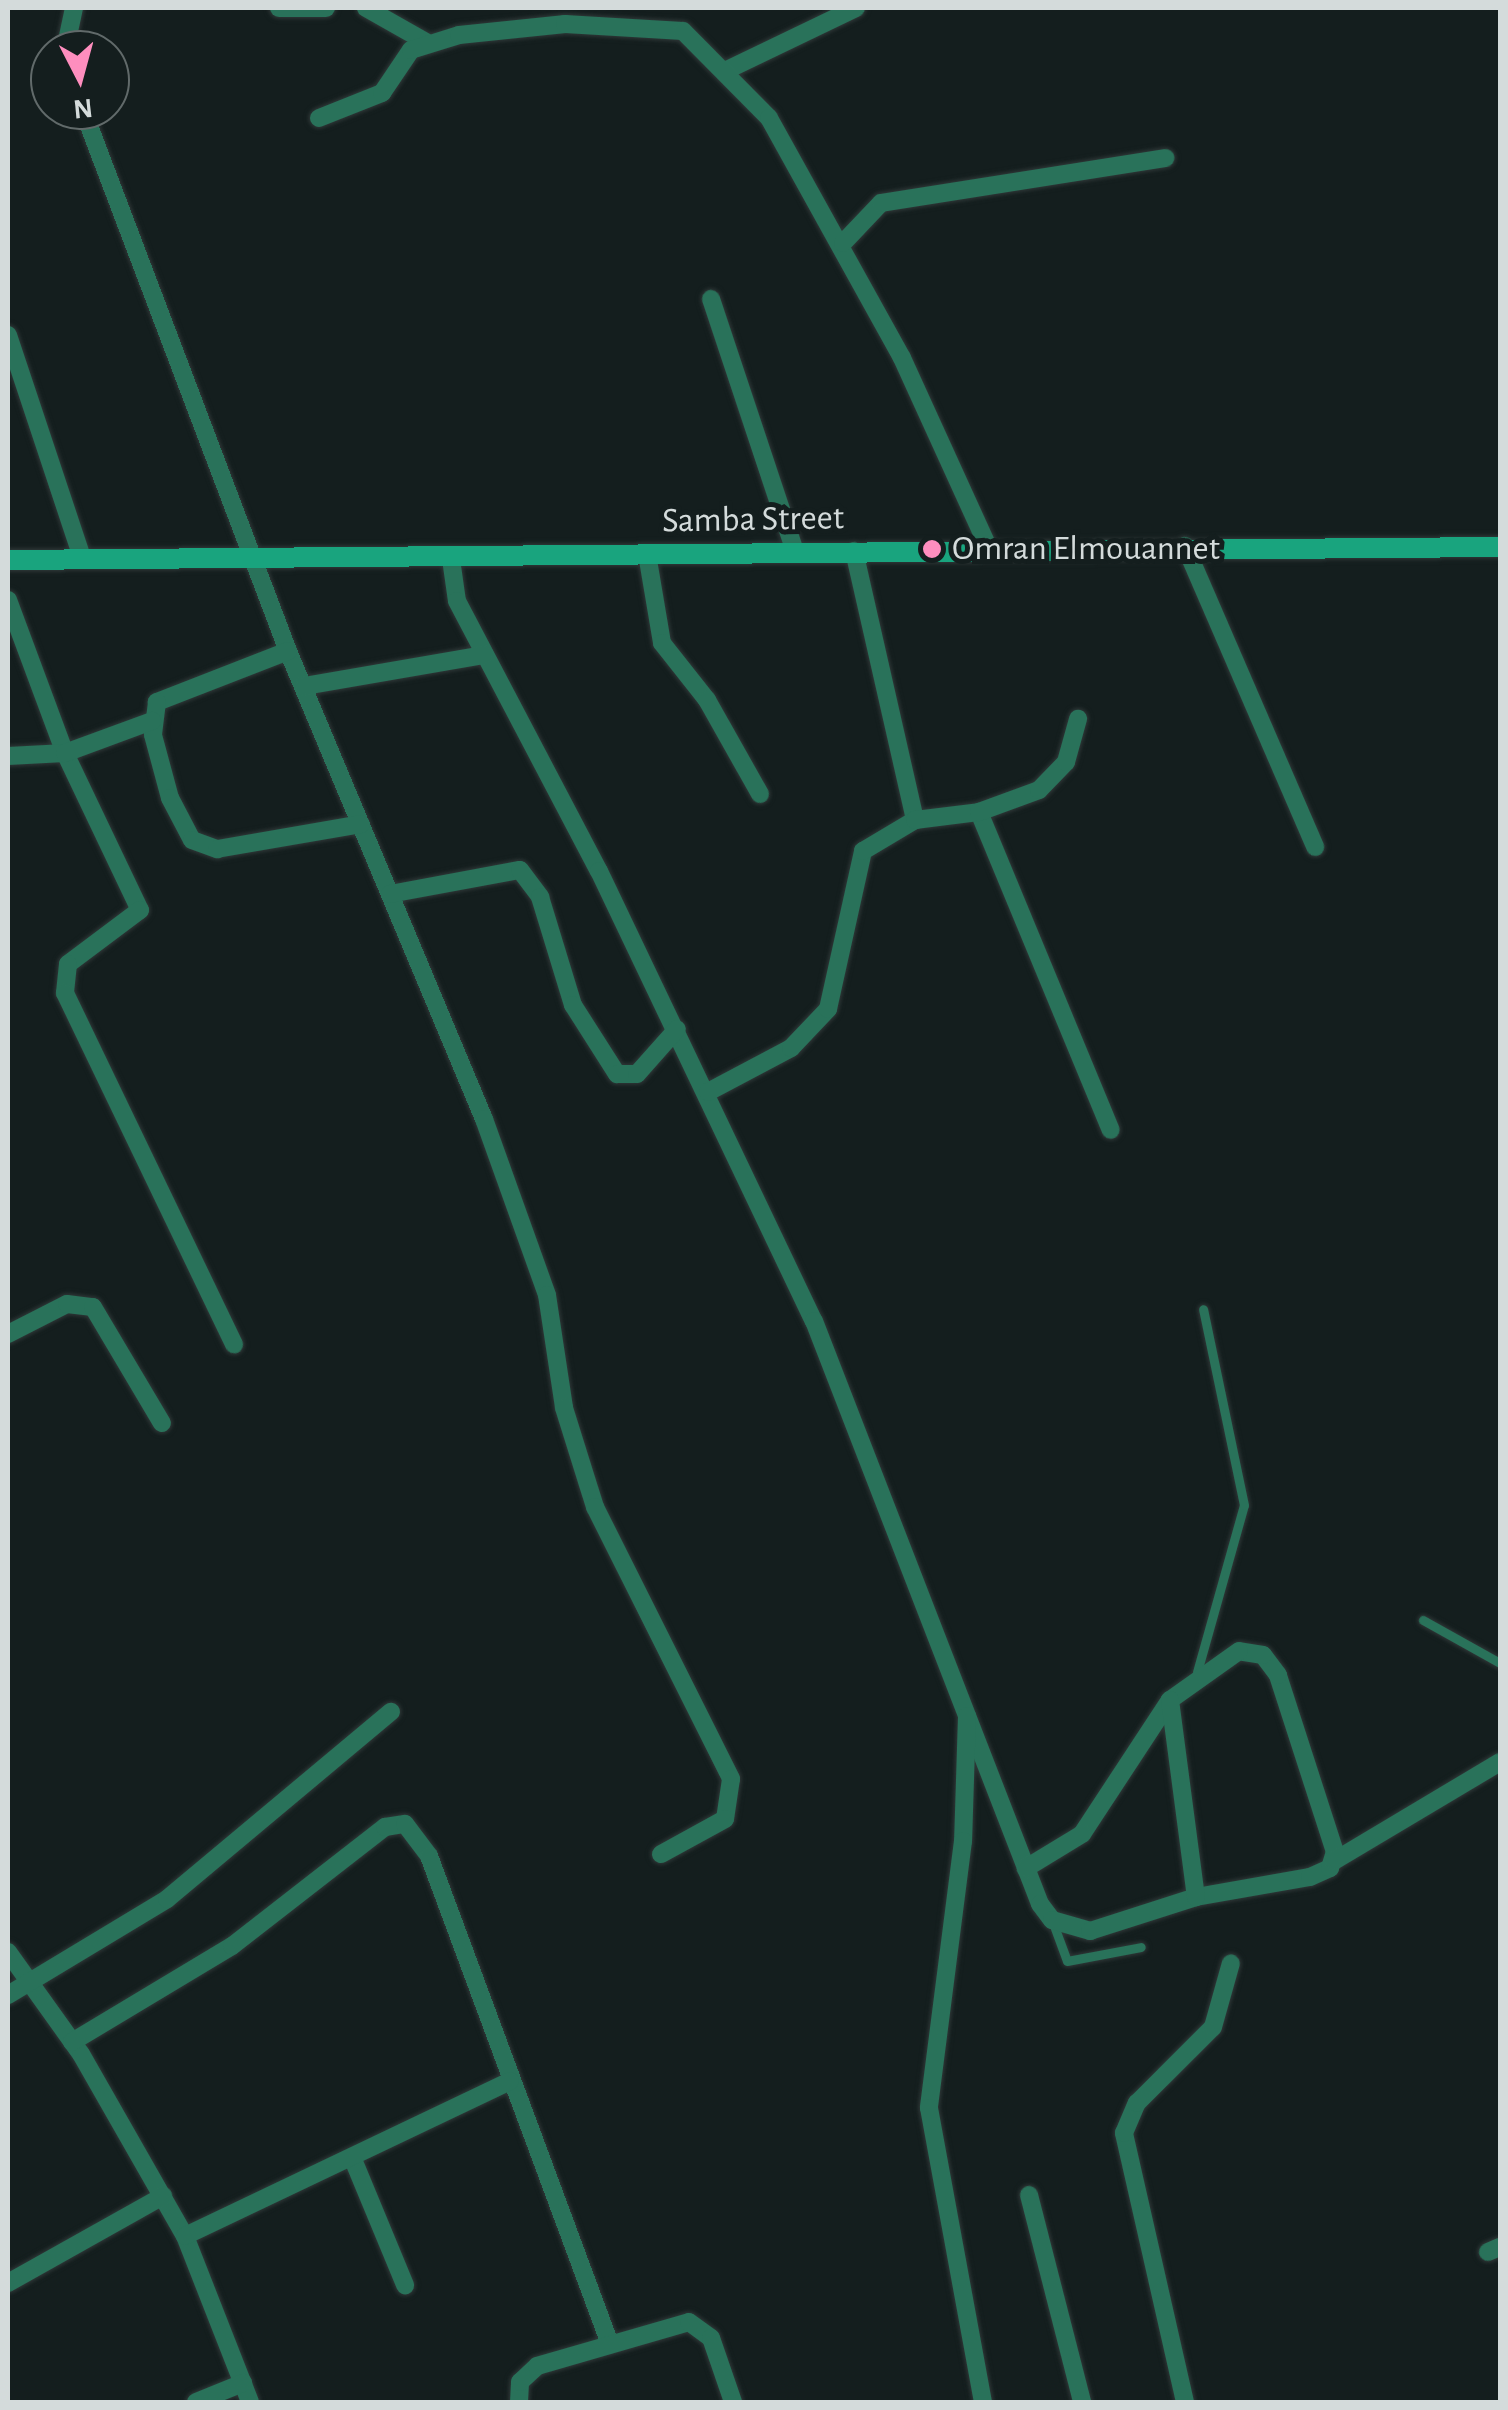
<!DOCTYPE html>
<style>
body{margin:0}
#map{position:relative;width:1508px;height:2410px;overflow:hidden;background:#141e1e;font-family:"Alegreya Sans",sans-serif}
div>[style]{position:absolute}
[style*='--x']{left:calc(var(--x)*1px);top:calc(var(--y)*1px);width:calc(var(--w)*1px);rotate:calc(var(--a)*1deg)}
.roads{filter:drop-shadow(0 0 2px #2f3838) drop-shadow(0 0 2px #2f3838)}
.service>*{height:9px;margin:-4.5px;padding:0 4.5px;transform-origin:4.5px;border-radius:4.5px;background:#29725a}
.minor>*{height:18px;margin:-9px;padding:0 9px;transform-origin:9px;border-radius:9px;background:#29725a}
.secondary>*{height:20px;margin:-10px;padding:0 10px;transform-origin:10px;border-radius:10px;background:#19a47e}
.dots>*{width:28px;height:28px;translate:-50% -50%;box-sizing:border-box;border:5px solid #141e1e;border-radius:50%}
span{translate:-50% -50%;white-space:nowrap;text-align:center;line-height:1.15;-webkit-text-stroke:10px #141e1e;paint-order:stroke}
.street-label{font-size:35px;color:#d4dbdb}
.poi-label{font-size:35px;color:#d4dbdb}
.left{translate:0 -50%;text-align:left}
.frame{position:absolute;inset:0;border:10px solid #d4dbdb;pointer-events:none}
.north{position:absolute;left:30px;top:30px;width:100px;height:100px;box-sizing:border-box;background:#141e1e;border:2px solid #616a6a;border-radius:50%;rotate:174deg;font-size:28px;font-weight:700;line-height:40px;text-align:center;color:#d4dbdb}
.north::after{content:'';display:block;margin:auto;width:35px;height:45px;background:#fe8ebe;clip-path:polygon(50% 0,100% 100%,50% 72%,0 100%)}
</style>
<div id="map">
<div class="roads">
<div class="service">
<i style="--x:1423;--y:1620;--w:88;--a:29.2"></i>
<i style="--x:1197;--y:1672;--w:173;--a:-74.3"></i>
<i style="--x:1244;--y:1505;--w:200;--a:-101.8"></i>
<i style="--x:1053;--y:1923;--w:40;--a:69.8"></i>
<i style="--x:1067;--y:1961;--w:75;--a:-10.7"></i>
</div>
<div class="minor">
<i style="--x:279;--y:8;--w:47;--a:0"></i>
<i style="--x:366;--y:8;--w:69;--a:29.5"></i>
<i style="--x:65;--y:50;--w:43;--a:-77.9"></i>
<i style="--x:727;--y:70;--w:143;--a:-25.7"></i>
<i style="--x:83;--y:110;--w:579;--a:69.25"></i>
<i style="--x:288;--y:651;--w:507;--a:67.28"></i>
<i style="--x:484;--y:1119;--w:187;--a:70.3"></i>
<i style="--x:547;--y:1295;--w:114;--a:81.4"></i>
<i style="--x:564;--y:1408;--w:104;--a:72.6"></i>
<i style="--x:595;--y:1507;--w:304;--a:63.4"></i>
<i style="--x:731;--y:1779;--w:40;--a:98.5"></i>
<i style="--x:725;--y:1819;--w:73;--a:151.3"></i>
<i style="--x:319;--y:118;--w:68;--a:-21.6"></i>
<i style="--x:382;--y:93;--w:52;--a:-56"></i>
<i style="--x:411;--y:50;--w:50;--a:-17.4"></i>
<i style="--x:459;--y:35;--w:107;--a:-5.9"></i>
<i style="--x:565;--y:24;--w:118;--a:3.4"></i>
<i style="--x:683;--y:31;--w:122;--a:45.3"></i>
<i style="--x:769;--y:118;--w:274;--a:61"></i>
<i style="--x:902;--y:358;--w:208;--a:65.5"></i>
<i style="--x:843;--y:243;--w:55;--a:-46.5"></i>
<i style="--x:881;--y:203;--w:288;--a:-9"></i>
<i style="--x:711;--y:299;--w:267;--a:71.6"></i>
<i style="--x:8;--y:335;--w:237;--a:71.6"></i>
<i style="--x:1185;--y:546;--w:328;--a:66.6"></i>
<i style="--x:854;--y:551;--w:276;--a:77.2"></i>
<i style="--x:647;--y:554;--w:90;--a:80.4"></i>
<i style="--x:662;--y:643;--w:73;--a:51.7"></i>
<i style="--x:707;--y:700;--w:108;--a:60.6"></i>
<i style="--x:451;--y:559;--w:42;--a:81.9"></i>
<i style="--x:457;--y:601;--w:305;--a:62.3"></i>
<i style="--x:599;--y:871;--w:499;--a:64.5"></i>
<i style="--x:814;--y:1321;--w:625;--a:68.81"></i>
<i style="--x:1040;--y:1904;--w:20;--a:53"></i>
<i style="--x:1052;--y:1920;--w:40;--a:16"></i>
<i style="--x:1090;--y:1931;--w:111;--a:-17.8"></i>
<i style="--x:1196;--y:1897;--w:116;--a:-10"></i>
<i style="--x:1310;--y:1877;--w:22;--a:-24"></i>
<i style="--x:1330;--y:1868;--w:17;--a:-73"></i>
<i style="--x:1335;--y:1852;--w:186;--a:-107.9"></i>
<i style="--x:1278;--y:1675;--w:25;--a:-127"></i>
<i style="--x:1263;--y:1655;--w:24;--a:-171"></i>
<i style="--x:1239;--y:1651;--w:85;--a:144.6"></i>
<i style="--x:1170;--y:1700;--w:160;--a:123.3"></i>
<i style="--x:1082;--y:1834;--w:66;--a:148.7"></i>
<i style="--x:8;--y:600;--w:163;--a:69.6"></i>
<i style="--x:65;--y:753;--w:174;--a:64.5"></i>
<i style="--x:140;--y:910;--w:90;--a:143.1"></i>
<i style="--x:68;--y:964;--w:29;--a:96"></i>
<i style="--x:65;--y:993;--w:390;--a:64.3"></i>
<i style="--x:288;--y:651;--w:141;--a:158.7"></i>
<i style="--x:157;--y:702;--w:33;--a:97"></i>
<i style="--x:153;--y:735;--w:65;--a:74.9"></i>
<i style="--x:170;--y:798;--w:47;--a:62.4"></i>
<i style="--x:192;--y:840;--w:27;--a:20"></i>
<i style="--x:217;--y:849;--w:146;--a:-9.8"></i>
<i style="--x:304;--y:686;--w:183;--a:-9.8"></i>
<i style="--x:8;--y:756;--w:57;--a:-3"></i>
<i style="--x:65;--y:753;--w:93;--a:-20.2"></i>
<i style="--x:979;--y:812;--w:344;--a:67.5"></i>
<i style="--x:390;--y:894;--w:132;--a:-10.5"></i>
<i style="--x:520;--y:870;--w:34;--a:53"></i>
<i style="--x:540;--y:897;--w:113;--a:73"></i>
<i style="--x:573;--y:1005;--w:82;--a:57.5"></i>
<i style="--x:617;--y:1074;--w:20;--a:0"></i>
<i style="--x:637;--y:1074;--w:60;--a:-48.4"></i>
<i style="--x:708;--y:1092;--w:94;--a:-27.9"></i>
<i style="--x:791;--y:1048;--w:54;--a:-46.5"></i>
<i style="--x:828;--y:1009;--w:162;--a:-77.5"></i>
<i style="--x:863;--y:851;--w:61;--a:-30.8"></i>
<i style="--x:915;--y:820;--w:64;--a:-7.1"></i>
<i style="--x:979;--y:812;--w:64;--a:-20.1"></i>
<i style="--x:1039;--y:790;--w:39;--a:-46"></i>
<i style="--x:1066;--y:762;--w:45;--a:-74.4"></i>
<i style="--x:8;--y:1334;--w:66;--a:-27"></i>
<i style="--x:67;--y:1304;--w:26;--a:7"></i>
<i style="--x:93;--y:1307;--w:135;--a:59.3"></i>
<i style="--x:1170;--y:1700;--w:199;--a:82.5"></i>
<i style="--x:967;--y:1716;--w:125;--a:91.8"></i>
<i style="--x:963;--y:1841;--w:269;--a:97.3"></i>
<i style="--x:929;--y:2108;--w:299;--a:79.6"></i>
<i style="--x:1334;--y:1861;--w:193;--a:-30.8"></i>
<i style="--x:8;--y:1952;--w:125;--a:54.4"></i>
<i style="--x:81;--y:2054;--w:210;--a:60.3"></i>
<i style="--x:185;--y:2236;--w:178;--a:68.6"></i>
<i style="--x:8;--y:1995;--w:186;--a:-31.1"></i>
<i style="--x:167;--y:1899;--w:292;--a:-39.9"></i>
<i style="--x:72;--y:2042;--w:187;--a:-31"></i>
<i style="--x:232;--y:1946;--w:194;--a:-37.9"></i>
<i style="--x:385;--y:1827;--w:20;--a:-9"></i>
<i style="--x:405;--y:1824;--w:40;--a:53"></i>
<i style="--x:429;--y:1856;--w:520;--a:69.65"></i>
<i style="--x:352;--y:2157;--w:139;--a:67.5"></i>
<i style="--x:1029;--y:2195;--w:214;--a:75.6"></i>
<i style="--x:185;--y:2236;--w:360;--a:-25.5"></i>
<i style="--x:1488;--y:2252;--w:13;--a:-23"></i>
<i style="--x:8;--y:2283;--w:178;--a:-29.3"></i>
<i style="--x:196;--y:2402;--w:51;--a:-22"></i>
<i style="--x:519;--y:2402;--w:20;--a:-87"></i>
<i style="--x:520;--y:2382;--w:23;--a:-43"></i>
<i style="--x:537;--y:2366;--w:158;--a:-16.1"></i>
<i style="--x:689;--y:2322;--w:27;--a:36"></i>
<i style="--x:711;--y:2338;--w:68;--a:71"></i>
<i style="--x:1185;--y:2402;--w:276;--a:-102.8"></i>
<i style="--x:1124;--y:2133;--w:33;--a:-67"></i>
<i style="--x:1137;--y:2103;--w:107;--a:-45"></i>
<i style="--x:1213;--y:2027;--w:66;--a:-74.3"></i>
</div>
<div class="secondary">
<i style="--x:8;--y:560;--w:1492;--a:-0.5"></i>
</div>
</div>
<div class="dots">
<i style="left:932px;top:549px;background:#fe8ebe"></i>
</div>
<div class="street-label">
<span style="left:753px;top:520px;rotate:-1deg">Samba Street</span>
</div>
<div class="poi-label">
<span class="left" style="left:952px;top:549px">Omran Elmouannet</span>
</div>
<div class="frame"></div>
<div class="north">N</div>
</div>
